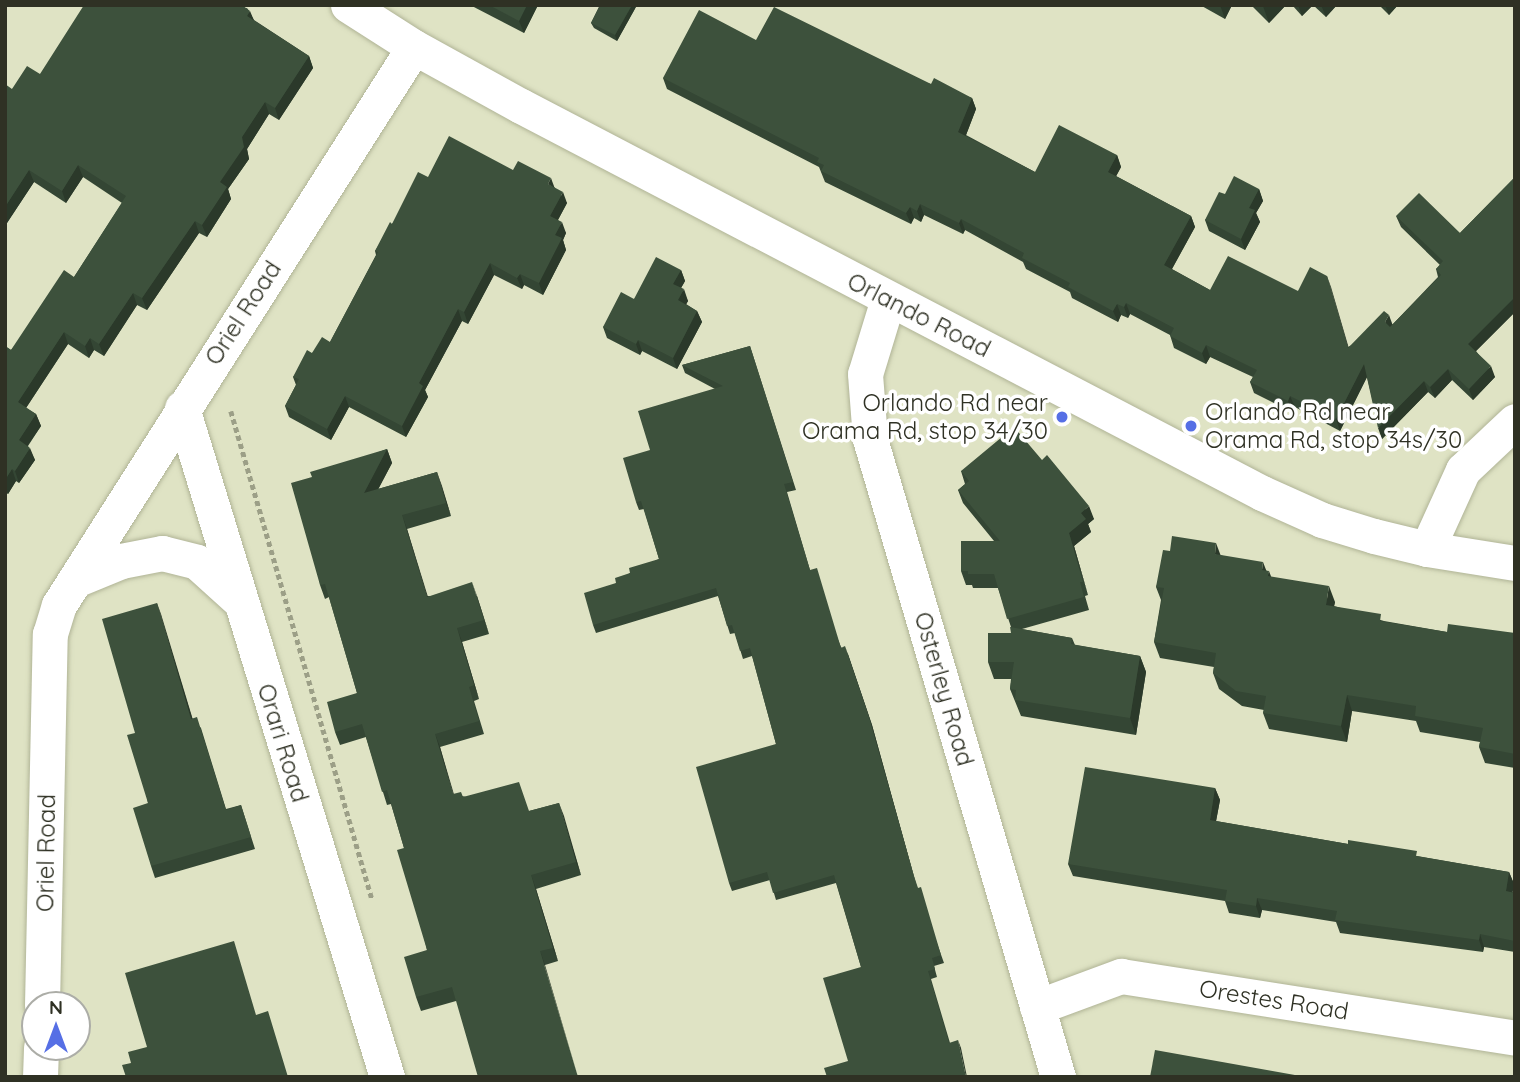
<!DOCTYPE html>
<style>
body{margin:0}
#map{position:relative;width:1520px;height:1082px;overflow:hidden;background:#dfe3c4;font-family:Quicksand,sans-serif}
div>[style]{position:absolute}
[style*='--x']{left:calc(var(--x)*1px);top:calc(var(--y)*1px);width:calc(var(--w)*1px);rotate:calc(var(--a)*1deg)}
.path>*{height:4.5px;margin-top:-2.25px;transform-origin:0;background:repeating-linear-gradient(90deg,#9c9f87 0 5px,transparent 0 8.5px)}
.roads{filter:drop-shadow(0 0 2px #b0b496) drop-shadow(0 0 2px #b0b496)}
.minor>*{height:35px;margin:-17.5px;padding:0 17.5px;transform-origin:17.5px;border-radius:17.5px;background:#fff}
.wall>*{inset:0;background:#344634}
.shaded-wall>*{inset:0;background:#2b392a}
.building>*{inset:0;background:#3d513c}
.dots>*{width:19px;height:19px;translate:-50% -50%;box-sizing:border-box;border:4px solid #fff;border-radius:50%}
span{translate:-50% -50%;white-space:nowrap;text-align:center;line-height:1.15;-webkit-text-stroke:7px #fff;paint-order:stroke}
.street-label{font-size:24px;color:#2f3124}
.poi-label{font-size:24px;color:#2f3124}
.right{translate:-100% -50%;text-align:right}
.left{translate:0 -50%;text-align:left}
.frame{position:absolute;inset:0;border:7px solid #2f3124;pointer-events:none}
.north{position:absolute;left:21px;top:991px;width:70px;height:70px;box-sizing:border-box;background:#fff;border:2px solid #acada7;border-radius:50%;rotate:0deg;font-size:19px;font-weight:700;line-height:28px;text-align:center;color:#2f3124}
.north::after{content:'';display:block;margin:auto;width:24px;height:32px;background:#566fe5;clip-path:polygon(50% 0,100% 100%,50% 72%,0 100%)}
</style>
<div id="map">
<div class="path">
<i style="--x:231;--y:411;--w:508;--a:73.88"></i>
</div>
<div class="roads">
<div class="minor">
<i style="--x:348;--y:5;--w:78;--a:32.5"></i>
<i style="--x:414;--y:47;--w:122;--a:28.9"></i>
<i style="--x:521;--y:106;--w:836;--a:27.58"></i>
<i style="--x:1262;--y:493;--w:66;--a:24.2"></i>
<i style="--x:1322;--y:520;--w:54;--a:17.1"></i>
<i style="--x:1374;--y:536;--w:55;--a:13.8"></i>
<i style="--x:1427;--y:549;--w:89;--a:9"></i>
<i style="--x:888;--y:299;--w:78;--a:107"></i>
<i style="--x:865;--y:374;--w:65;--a:85.6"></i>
<i style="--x:870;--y:439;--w:665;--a:73.58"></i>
<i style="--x:182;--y:408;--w:700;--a:72.96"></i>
<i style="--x:1427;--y:549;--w:87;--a:-65.5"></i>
<i style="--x:1463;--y:470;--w:71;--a:-43.3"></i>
<i style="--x:75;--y:580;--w:50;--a:-22.4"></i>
<i style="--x:121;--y:561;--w:42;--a:-11"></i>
<i style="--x:162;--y:553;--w:36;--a:14"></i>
<i style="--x:197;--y:562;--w:57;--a:42.1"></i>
<i style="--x:42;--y:1005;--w:371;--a:-88.8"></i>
<i style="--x:50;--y:634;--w:30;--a:-73"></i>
<i style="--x:59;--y:605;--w:661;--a:-57.54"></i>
<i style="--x:1037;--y:1007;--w:90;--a:-20.3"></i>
<i style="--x:1121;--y:976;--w:399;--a:8.9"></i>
<i style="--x:40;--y:1077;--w:30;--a:-88"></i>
</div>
</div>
<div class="wall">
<i style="clip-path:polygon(470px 5px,538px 5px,524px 33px)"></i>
<i style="clip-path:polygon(600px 5px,637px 5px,617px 41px,594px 28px,591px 23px)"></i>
<i style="clip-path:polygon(1200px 5px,1232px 5px,1225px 19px)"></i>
<i style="clip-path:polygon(1251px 5px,1286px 5px,1269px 23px)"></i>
<i style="clip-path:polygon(1292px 5px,1313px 5px,1302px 16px)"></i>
<i style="clip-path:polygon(1313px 5px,1337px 5px,1326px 17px)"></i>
<i style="clip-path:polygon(1379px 5px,1398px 5px,1389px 15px)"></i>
<i style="clip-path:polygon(247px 8px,254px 20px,309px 56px,313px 68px,279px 120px,269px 114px,247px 149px,249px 159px,228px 189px,231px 199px,207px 237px,199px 233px,147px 310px,137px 305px,104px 356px,94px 350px,89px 358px,68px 344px,26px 408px,36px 414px,41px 426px,28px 446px,35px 460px,19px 483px,16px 481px,8px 494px,5px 492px,5px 346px,11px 350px,74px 277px,122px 203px,83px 177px,66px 203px,34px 182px,5px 226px,12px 89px,40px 74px)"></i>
<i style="clip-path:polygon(756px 40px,931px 84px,972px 98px,976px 109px,966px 135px,1035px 172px,1117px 155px,1121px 167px,1116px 176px,1191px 216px,1195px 227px,1172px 269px,1210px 290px,1298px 291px,1327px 276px,1348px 347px,1393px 324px,1438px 277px,1436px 269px,1440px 265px,1401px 227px,1396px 216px,1460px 233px,1515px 177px,1515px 312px,1476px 351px,1495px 377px,1473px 400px,1452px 380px,1435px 398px,1428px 392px,1382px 439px,1367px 377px,1340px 431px,1295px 407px,1292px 412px,1254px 393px,1250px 382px,1253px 377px,1210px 357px,1206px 364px,1174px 348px,1170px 335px,1130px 314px,1128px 318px,1121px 315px,1118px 322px,1072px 298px,1070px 292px,1026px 269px,1023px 262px,965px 230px,963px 234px,924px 215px,921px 222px,914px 218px,911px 224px,825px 182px,819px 167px,667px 89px,663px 78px)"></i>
<i style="clip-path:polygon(513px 170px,554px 187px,567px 203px,558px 220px,566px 233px,563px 240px,566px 250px,543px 295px,524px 285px,522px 289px,494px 275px,468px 324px,462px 321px,425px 390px,428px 397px,406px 437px,349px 407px,331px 440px,289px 417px,285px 406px,296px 385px,293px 377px,312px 353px,330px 342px,376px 255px,375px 251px,392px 224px,428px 177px)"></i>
<i style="clip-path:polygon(1259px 189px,1263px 201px,1256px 213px,1260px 222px,1245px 250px,1209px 231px,1205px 220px,1225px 194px)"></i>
<i style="clip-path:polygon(681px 270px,685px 281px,681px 288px,688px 301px,686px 304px,697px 311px,702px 322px,677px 369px,642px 351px,640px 355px,607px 338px,603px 327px,634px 299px)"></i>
<i style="clip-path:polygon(750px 346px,796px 490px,787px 492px,810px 570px,841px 647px,848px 654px,872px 725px,916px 884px,944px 963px,934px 966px,937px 977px,931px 979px,950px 1043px,961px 1048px,848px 1061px,861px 967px,836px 883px,776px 900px,770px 880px,732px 891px,729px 883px,776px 744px,752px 656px,743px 659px,735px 633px,730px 634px,718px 596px,596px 633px,593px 625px,616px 583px,630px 573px,659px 559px,644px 509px,639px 510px,636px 502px,715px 389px,685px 373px,682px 365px)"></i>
<i style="clip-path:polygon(387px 449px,392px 463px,378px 489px,437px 472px,451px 516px,407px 529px,427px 596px,477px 596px,489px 634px,462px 642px,479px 699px,474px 701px,484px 734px,440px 747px,453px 794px,529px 811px,559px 803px,581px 875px,536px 889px,558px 961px,545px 965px,456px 1001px,421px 1011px,416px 997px,427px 950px,404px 848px,391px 804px,387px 805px,366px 737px,340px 745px,335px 732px,357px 693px,329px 597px,325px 599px,320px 585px,312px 477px)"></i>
<i style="clip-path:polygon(1042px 460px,1094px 519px,1088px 524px,1091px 532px,1074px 546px,1088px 595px,1085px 596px,1089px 610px,1022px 629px,1072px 638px,1075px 645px,1140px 656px,1146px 672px,1136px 735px,1021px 716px,1010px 689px,1011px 679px,994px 679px,988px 662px,1011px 633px,1011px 627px,998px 588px,973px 588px,972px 585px,966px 585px,961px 571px,994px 541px,963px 503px,958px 490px,965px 484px,961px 471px)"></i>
<i style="clip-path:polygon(1170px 551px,1220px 555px,1267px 571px,1271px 577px,1335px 602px,1334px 606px,1384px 621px,1447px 632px,1515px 633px,1515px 768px,1485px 763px,1479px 747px,1480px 742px,1420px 732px,1416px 721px,1352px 711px,1347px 742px,1269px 729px,1263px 713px,1264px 710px,1242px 706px,1219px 689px,1213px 673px,1214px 667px,1160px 658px,1154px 642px,1161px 600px,1156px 587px)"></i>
<i style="clip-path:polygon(157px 603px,192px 718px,201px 728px,226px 809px,241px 805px,255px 849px,155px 878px,151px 866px,148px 803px,135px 733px)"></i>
<i style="clip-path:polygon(1215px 788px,1220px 800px,1216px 821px,1509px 872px,1514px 884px,1512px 892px,1515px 893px,1515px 952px,1484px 947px,1483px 952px,1340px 933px,1336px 922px,1262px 910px,1260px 918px,1229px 913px,1225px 901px,1073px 876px,1068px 864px)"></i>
</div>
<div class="shaded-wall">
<i style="clip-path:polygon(527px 5px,538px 5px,524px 33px,519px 21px)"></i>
<i style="clip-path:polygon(632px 5px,637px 5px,617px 41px,615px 35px)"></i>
<i style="clip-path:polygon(1220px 5px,1232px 5px,1225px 19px)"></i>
<i style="clip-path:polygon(1264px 5px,1286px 5px,1269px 23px,1263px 6px)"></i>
<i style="clip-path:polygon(1298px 5px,1313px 5px,1302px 16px)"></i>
<i style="clip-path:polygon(1321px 5px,1337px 5px,1326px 17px)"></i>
<i style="clip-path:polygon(1385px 5px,1398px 5px,1389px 15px)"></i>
<i style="clip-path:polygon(250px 11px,255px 23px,247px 16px)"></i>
<i style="clip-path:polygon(309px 56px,313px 68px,279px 120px,275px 108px)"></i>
<i style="clip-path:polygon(972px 98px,976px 109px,963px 143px,958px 132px)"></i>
<i style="clip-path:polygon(265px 102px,269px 114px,247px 149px,249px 159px,228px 189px,231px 199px,207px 237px,202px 225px,220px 182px,242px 137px)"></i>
<i style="clip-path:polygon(1117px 155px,1121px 167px,1112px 184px,1108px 172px)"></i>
<i style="clip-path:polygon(78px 165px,83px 177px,66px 203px,62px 191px)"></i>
<i style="clip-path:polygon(29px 170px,34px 182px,5px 226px,5px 207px)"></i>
<i style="clip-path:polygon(551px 178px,555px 189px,548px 184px)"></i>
<i style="clip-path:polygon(1259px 189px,1263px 201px,1256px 213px,1260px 222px,1245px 250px,1241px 239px,1249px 208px)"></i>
<i style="clip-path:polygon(563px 192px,567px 203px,554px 227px,550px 216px)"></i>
<i style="clip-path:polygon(920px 204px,924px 215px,921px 222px,917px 211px)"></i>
<i style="clip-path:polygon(910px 207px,914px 218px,911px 224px,906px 213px)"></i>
<i style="clip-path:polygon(1191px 216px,1195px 227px,1168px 276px,1164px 265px)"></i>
<i style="clip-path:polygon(961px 219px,965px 230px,963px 234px,959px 223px)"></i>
<i style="clip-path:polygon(195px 221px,199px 233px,147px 310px,142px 298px)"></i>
<i style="clip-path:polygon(562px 222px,566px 233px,563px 240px,566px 250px,543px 295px,539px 283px,555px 235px)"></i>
<i style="clip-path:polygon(490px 263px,494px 275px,468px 324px,464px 312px)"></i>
<i style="clip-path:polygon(681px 270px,685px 281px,677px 295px,673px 284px)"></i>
<i style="clip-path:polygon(520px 274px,524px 285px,522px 289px,517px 278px)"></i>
<i style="clip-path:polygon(1327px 276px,1331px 287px,1352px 359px,1348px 348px)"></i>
<i style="clip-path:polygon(684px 289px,688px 301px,682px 312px,678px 300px)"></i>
<i style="clip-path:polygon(133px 293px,137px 305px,104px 356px,99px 344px)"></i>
<i style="clip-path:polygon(1515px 297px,1515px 312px,1472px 355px,1468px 344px)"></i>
<i style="clip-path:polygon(1126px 303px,1130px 314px,1128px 318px,1124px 307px)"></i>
<i style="clip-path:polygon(1117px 304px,1121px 315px,1118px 322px,1113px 311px)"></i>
<i style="clip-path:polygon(458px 309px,462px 321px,425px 390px,428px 397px,406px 437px,402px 426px,419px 383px)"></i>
<i style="clip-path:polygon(697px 311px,702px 322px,677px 369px,673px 358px)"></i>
<i style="clip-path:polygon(1389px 315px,1393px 326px,1389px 333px,1385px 322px)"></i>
<i style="clip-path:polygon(64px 332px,68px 344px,22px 414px,18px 402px)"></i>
<i style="clip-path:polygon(90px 338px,94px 350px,89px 358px,85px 346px)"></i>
<i style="clip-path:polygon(638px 340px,642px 351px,640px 355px,636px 344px)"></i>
<i style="clip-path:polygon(1206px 345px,1210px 357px,1206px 364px,1202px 353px)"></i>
<i style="clip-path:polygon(1364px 364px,1368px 375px,1340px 431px,1336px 419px)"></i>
<i style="clip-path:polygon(1491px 366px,1495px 377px,1473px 400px,1469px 389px)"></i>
<i style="clip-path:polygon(1448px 369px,1452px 380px,1435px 398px,1430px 387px)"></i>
<i style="clip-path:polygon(1424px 381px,1428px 392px,1382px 439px,1378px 428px)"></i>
<i style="clip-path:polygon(345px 396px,349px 407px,331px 440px,327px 429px)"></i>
<i style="clip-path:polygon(1290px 396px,1295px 407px,1292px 412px,1288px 401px)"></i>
<i style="clip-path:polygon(36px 414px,41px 426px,23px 452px,19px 440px)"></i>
<i style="clip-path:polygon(30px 448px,35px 460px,19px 483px,15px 471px)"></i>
<i style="clip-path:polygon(387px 449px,392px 463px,369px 507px,364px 493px)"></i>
<i style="clip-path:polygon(12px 469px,16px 481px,8px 494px,5px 486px,5px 480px)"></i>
<i style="clip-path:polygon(437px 472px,442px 486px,451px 516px,446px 503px)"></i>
<i style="clip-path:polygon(1089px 506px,1094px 519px,1088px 524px,1091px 532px,1074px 546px,1088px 595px,1069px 533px,1081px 513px)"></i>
<i style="clip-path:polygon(402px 515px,407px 529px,432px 610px,427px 597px)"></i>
<i style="clip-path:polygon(1216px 543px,1222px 559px,1215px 554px)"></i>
<i style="clip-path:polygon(1263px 562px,1268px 575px,1269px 571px,1275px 587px,1262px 570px)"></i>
<i style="clip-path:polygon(472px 582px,477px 596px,489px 634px,484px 620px)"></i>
<i style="clip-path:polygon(1329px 586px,1335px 602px,1331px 620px,1326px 605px)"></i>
<i style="clip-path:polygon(157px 603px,161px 614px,196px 730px,191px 719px)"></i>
<i style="clip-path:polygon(457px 628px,462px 642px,479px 699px,474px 685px)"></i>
<i style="clip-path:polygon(845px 646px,872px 725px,916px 884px)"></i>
<i style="clip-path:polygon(1140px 656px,1146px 672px,1136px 735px,1130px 718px)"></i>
<i style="clip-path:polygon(1347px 695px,1352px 711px,1347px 742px,1341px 726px)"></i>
<i style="clip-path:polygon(435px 734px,440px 747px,458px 808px,453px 794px)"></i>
<i style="clip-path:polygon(1215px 788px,1220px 800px,1214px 832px,1210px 820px)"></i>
<i style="clip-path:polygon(559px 803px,564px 816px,581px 875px,576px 862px)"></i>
<i style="clip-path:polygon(1509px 872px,1514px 884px,1511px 903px,1506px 891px)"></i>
<i style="clip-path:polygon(531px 875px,536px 889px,558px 961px,553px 948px)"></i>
<i style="clip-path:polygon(1257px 898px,1262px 910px,1260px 918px,1256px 906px)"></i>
<i style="clip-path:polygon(1480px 934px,1484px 947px,1483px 952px,1479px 940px)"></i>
<i style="clip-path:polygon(540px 951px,545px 965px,578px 1077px)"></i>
<i style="clip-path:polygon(958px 1040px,961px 1048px,967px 1077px,966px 1077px)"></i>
</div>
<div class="building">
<i style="clip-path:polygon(84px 5px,242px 5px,250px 11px,247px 16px,309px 56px,275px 108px,265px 102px,242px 137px,244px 147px,220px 182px,227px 187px,202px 225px,195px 221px,142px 298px,133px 293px,99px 344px,90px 338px,85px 346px,64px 332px,18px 402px,36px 414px,19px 440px,30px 448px,15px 471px,12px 469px,5px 480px,5px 346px,11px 350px,64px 270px,74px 277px,126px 196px,78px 165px,62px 191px,29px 170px,5px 207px,5px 84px,12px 89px,27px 66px,40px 74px)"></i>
<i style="clip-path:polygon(489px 5px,527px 5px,519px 21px)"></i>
<i style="clip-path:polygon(600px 5px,632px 5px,615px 35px,591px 23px)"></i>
<i style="clip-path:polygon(774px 7px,931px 84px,934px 78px,972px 98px,958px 132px,1035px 172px,1059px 125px,1117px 155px,1108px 172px,1191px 216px,1164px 265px,1210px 290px,1228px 256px,1298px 291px,1310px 267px,1327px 276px,1348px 348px,1384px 311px,1389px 315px,1385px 322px,1390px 327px,1441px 275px,1436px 269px,1443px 261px,1396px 216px,1419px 193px,1460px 233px,1515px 177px,1515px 297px,1468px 344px,1491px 366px,1469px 389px,1448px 369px,1430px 387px,1424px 381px,1378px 428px,1364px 364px,1336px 419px,1290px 396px,1288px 401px,1250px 382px,1257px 370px,1206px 345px,1202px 353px,1170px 336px,1174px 328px,1126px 303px,1124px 307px,1117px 304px,1113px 311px,1068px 287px,1070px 283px,1022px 258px,1024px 253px,961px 219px,959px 223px,920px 204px,917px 211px,910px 207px,906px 213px,821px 171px,824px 165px,817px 162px,819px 158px,663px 78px,699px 10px,756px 40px)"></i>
<i style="clip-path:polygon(449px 136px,513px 170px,518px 161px,551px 178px,548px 184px,563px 192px,550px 216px,562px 222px,555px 235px,562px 238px,539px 283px,520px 274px,517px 278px,490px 263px,464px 312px,458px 309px,419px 383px,423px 386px,402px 426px,345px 396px,327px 429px,285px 406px,299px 379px,293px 377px,307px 350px,312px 353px,322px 337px,330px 342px,378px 252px,375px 251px,390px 222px,392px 224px,418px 172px,428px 177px)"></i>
<i style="clip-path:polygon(1234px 176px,1259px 189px,1249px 208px,1255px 210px,1241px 239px,1205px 220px,1219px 192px,1225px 194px)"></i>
<i style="clip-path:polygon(656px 257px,681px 270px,673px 284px,684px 289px,678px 300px,697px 311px,673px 358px,638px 340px,636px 344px,603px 327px,621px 292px,634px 299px)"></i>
<i style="clip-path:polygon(750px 346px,793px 482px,784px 484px,810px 570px,817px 568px,841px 648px,845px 646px,869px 717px,914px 876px,918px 888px,921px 887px,941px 955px,932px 958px,935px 969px,928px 971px,949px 1043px,958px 1040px,966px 1077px,827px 1077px,824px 1068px,848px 1061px,823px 978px,861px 967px,834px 875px,773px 893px,767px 872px,729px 883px,696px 767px,776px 744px,750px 648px,740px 651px,732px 625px,727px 626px,716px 588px,593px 625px,584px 593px,616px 583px,615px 578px,630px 573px,629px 568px,659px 559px,641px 501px,636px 502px,623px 458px,650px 450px,638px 411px,723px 386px,682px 365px)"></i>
<i style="clip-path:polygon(1014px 427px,1042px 460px,1047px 455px,1089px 506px,1081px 513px,1086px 519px,1069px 533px,1083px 582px,1080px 582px,1084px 597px,1007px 619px,994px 574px,968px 574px,968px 571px,961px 571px,961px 541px,1000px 541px,958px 490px,969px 481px,961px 471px)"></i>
<i style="clip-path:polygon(387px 449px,364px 493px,437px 472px,446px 503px,402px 515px,427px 597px,472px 582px,484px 620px,457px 628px,474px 685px,469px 687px,479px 721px,435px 734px,453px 794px,461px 792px,463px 797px,519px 782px,529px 811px,559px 803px,576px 862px,531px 875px,553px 948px,540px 951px,578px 1077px,478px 1077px,452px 987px,416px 997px,404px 957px,427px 950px,397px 850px,404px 848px,387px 790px,382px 792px,362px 724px,335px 732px,327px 702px,357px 693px,325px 584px,320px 585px,291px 483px,312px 477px,310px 472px)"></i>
<i style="clip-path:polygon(1172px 536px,1216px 543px,1215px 554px,1263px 562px,1262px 570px,1269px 571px,1268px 576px,1329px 586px,1326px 605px,1381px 614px,1380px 621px,1447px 632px,1448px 624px,1515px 633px,1515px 754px,1479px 747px,1483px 728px,1415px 716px,1416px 706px,1347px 695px,1341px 726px,1263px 713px,1266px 696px,1236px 691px,1213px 673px,1216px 653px,1154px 642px,1164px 588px,1156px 587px,1163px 550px,1170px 551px)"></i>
<i style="clip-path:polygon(157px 603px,191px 719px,197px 717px,226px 810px,241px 805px,251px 837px,151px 866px,133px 808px,148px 803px,127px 735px,135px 733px,102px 619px)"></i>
<i style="clip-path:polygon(1010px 627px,1072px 638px,1071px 644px,1140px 656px,1130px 718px,1015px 700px,1016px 690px,1010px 689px,1014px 662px,988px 662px,988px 633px,1011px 633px)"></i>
<i style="clip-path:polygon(1085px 767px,1215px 788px,1210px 820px,1348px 844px,1348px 840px,1417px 851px,1416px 856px,1509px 872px,1506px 891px,1515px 893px,1515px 941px,1480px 934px,1479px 940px,1335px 920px,1337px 911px,1257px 898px,1256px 906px,1225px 901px,1227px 890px,1068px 864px)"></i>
<i style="clip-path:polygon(234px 941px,256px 1015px,268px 1011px,288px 1077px,126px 1077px,122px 1065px,131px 1063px,128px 1052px,147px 1047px,125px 973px)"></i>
<i style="clip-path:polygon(1155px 1050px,1306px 1077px,1150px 1077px)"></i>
</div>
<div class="dots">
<i style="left:1062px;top:417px;background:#566fe5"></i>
<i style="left:1191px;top:426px;background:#566fe5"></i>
</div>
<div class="street-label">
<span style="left:243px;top:313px;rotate:-57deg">Oriel Road</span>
<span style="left:919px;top:315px;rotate:27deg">Orlando Road</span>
<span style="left:944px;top:689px;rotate:74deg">Osterley Road</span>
<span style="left:283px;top:743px;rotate:73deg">Orari Road</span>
<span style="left:46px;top:853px;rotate:-89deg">Oriel Road</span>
<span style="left:1274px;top:1000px;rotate:9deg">Orestes Road</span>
</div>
<div class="poi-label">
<span class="right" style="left:1048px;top:417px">Orlando Rd near<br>Orama Rd, stop 34/30</span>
<span class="left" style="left:1205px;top:426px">Orlando Rd near<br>Orama Rd, stop 34s/30</span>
</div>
<div class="frame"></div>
<div class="north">N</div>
</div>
